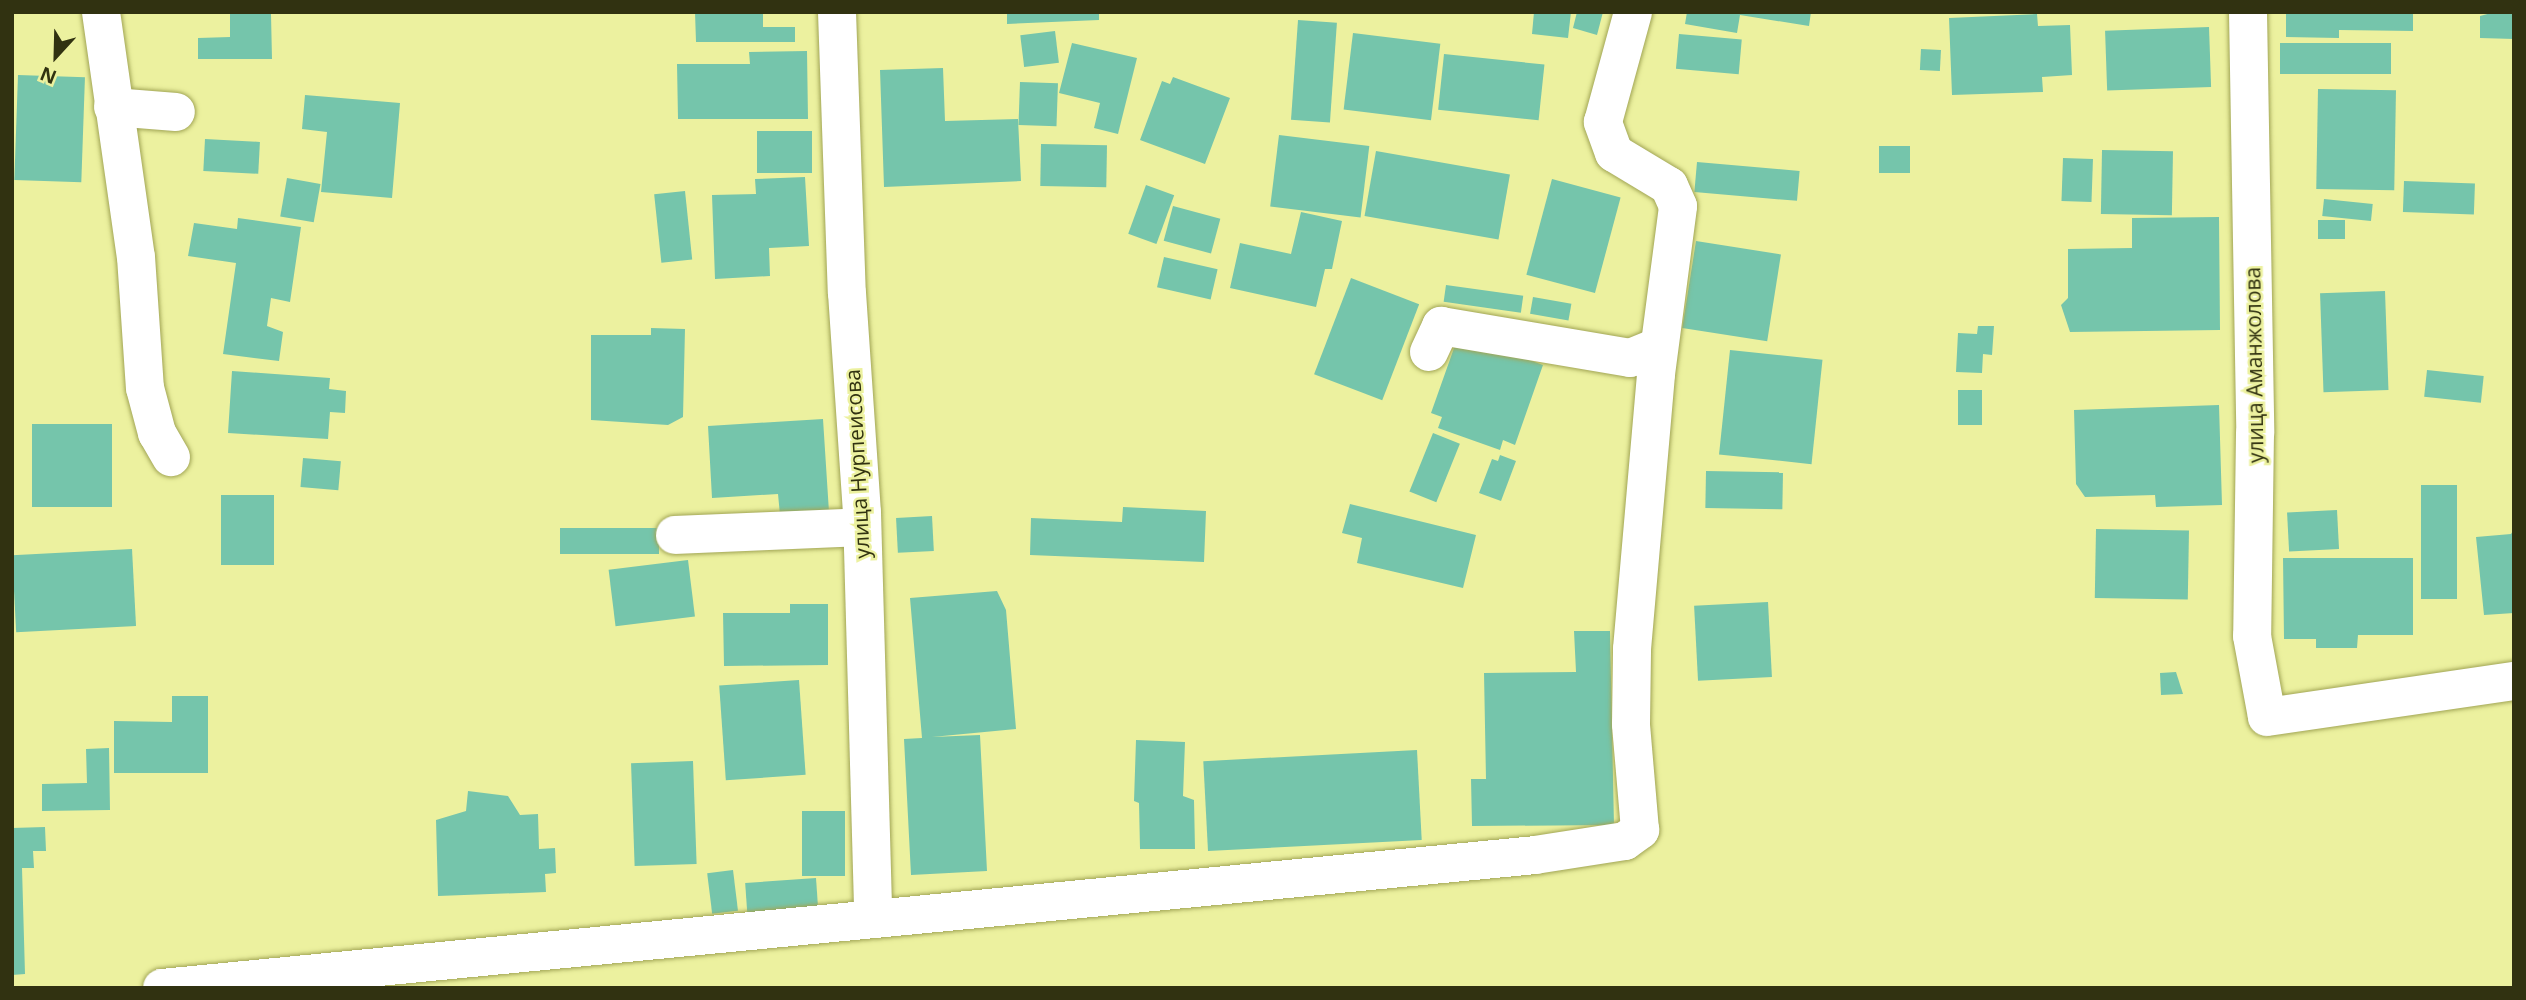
<!DOCTYPE html>
<meta charset="utf-8">
<style>
body{margin:0}
#map{position:relative;width:2526px;height:1000px;overflow:hidden;background:#ecf19f;font-family:"Open Sans",sans-serif}
div>[style]{position:absolute}
[style*='--x']{left:calc(var(--x)*1px);top:calc(var(--y)*1px);width:calc(var(--w)*1px);rotate:calc(var(--a)*1deg)}
.building>*{inset:0;background:#75c5ab;transform-origin:0 0}
.roads{filter:drop-shadow(0 0 2px #a1a555) drop-shadow(0 0 2px #a1a555)}
.minor>*{height:38px;margin:-19px;padding:0 19px;transform-origin:19px;border-radius:19px;background:#fff}
span{translate:-50% -50%;white-space:nowrap;text-align:center;line-height:1.15;-webkit-text-stroke:5px #ecf19f;paint-order:stroke}
.street-label{font-size:21px;color:#313211}
.frame{position:absolute;inset:0;border:14px solid #313211;pointer-events:none}
.north{position:absolute;left:21px;top:21px;width:70px;height:70px;-webkit-text-stroke:5px #ecf19f;paint-order:stroke;rotate:202deg;font-size:19px;font-weight:700;line-height:28px;text-align:center;color:#313211}
.north::after{content:'';display:block;margin:auto;width:24px;height:32px;background:#313211;clip-path:polygon(50% 0,100% 100%,50% 72%,0 100%)}
</style>
<div id="map">
<div class="building">
<i style="clip-path:polygon(695px 12px,763px 12px,763px 27px,795px 27px,795px 42px,696px 42px)"></i>
<i style="clip-path:polygon(1007px 12px,1099px 12px,1099px 20px,1007px 24px)"></i>
<i style="clip-path:polygon(1534px 12px,1571px 12px,1568px 38px,1532px 34px)"></i>
<i style="clip-path:polygon(1577px 12px,1603px 12px,1597px 35px,1573px 28px)"></i>
<i style="clip-path:polygon(1687px 12px,1811px 12px,1809px 26px,1740px 15px,1737px 33px,1685px 24px)"></i>
<i style="clip-path:polygon(2286px 12px,2413px 12px,2413px 31px,2339px 30px,2339px 38px,2286px 37px)"></i>
<i style="clip-path:polygon(2495px 12px,2514px 12px,2514px 39px,2480px 38px,2480px 16px)"></i>
<i style="clip-path:polygon(230px 14px,271px 14px,272px 59px,198px 59px,198px 38px,230px 37px)"></i>
<i style="clip-path:polygon(2037px 14px,2038px 26px,2070px 25px,2072px 75px,2042px 77px,2043px 92px,1952px 95px,1949px 18px)"></i>
<i style="left:1298px;top:20px;width:39px;height:100px;rotate:4deg"></i>
<i style="left:2209px;top:27px;width:60px;height:104px;rotate:88deg"></i>
<i style="left:1055px;top:31px;width:32px;height:35px;rotate:83deg"></i>
<i style="left:1353px;top:33px;width:88px;height:77px;rotate:7deg"></i>
<i style="left:1679px;top:34px;width:63px;height:35px;rotate:5deg"></i>
<i style="clip-path:polygon(1072px 43px,1137px 58px,1118px 134px,1094px 128px,1100px 103px,1059px 93px)"></i>
<i style="left:2391px;top:43px;width:31px;height:111px;rotate:90deg"></i>
<i style="left:1921px;top:49px;width:20px;height:21px;rotate:3deg"></i>
<i style="clip-path:polygon(807px 51px,808px 119px,678px 119px,677px 64px,750px 64px,749px 52px)"></i>
<i style="left:1444px;top:54px;width:101px;height:56px;rotate:6deg"></i>
<i style="clip-path:polygon(943px 68px,945px 121px,1018px 119px,1021px 181px,884px 187px,880px 70px)"></i>
<i style="left:18px;top:75px;width:67px;height:105px;rotate:2deg"></i>
<i style="clip-path:polygon(1173px 77px,1230px 98px,1205px 164px,1140px 140px,1162px 81px,1170px 84px)"></i>
<i style="left:1020px;top:82px;width:38px;height:43px;rotate:2deg"></i>
<i style="left:2318px;top:89px;width:78px;height:100px;rotate:1deg"></i>
<i style="clip-path:polygon(305px 95px,400px 103px,392px 198px,321px 192px,327px 132px,302px 129px)"></i>
<i style="left:757px;top:131px;width:55px;height:42px"></i>
<i style="left:1279px;top:135px;width:91px;height:72px;rotate:7deg"></i>
<i style="left:205px;top:139px;width:55px;height:32px;rotate:3deg"></i>
<i style="left:1041px;top:144px;width:66px;height:42px;rotate:1deg"></i>
<i style="left:1879px;top:146px;width:31px;height:27px"></i>
<i style="left:2102px;top:150px;width:71px;height:64px;rotate:1deg"></i>
<i style="left:1376px;top:151px;width:136px;height:66px;rotate:10deg"></i>
<i style="left:2063px;top:158px;width:30px;height:43px;rotate:2deg"></i>
<i style="left:1697px;top:162px;width:103px;height:30px;rotate:5deg"></i>
<i style="clip-path:polygon(805px 177px,809px 246px,769px 248px,770px 276px,715px 279px,712px 195px,756px 194px,755px 179px)"></i>
<i style="left:287px;top:178px;width:34px;height:39px;rotate:10deg"></i>
<i style="left:1552px;top:179px;width:71px;height:99px;rotate:15deg"></i>
<i style="left:2404px;top:181px;width:71px;height:31px;rotate:2deg"></i>
<i style="left:1146px;top:185px;width:30px;height:52px;rotate:20deg"></i>
<i style="left:685px;top:191px;width:69px;height:31px;rotate:84deg"></i>
<i style="left:2324px;top:199px;width:49px;height:17px;rotate:6deg"></i>
<i style="left:1173px;top:206px;width:49px;height:36px;rotate:15deg"></i>
<i style="clip-path:polygon(1301px 212px,1342px 221px,1332px 269px,1325px 269px,1316px 307px,1230px 288px,1240px 243px,1291px 254px)"></i>
<i style="clip-path:polygon(2219px 217px,2220px 330px,2070px 332px,2061px 305px,2068px 298px,2068px 249px,2132px 248px,2132px 218px)"></i>
<i style="clip-path:polygon(238px 218px,301px 227px,290px 302px,271px 298px,267px 326px,283px 332px,279px 361px,223px 354px,236px 263px,188px 256px,194px 223px,237px 229px)"></i>
<i style="left:2318px;top:220px;width:27px;height:19px"></i>
<i style="left:1696px;top:241px;width:86px;height:88px;rotate:9deg"></i>
<i style="left:1164px;top:257px;width:55px;height:31px;rotate:13deg"></i>
<i style="left:1351px;top:278px;width:73px;height:103px;rotate:21deg"></i>
<i style="left:1446px;top:285px;width:78px;height:17px;rotate:8deg"></i>
<i style="left:2385px;top:291px;width:99px;height:65px;rotate:88deg"></i>
<i style="left:1533px;top:297px;width:39px;height:17px;rotate:10deg"></i>
<i style="clip-path:polygon(1978px 326px,1994px 326px,1992px 355px,1983px 354px,1982px 373px,1956px 372px,1958px 333px,1977px 334px)"></i>
<i style="clip-path:polygon(651px 328px,685px 329px,683px 417px,668px 425px,591px 420px,591px 335px,651px 335px)"></i>
<i style="clip-path:polygon(1459px 334px,1543px 365px,1515px 445px,1503px 440px,1500px 450px,1438px 428px,1442px 417px,1431px 413px)"></i>
<i style="left:1730px;top:350px;width:93px;height:105px;rotate:6deg"></i>
<i style="left:2427px;top:370px;width:57px;height:27px;rotate:6deg"></i>
<i style="clip-path:polygon(232px 371px,330px 378px,329px 389px,346px 391px,345px 413px,330px 412px,328px 439px,228px 433px)"></i>
<i style="left:1958px;top:390px;width:24px;height:35px"></i>
<i style="clip-path:polygon(2219px 405px,2222px 505px,2156px 507px,2155px 495px,2085px 497px,2076px 484px,2074px 410px)"></i>
<i style="clip-path:polygon(823px 419px,829px 512px,780px 515px,778px 494px,712px 498px,708px 426px)"></i>
<i style="left:32px;top:424px;width:80px;height:83px"></i>
<i style="left:1433px;top:433px;width:29px;height:63px;rotate:22deg"></i>
<i style="clip-path:polygon(1500px 455px,1516px 461px,1501px 501px,1479px 493px,1492px 459px,1498px 461px)"></i>
<i style="left:303px;top:458px;width:38px;height:29px;rotate:5deg"></i>
<i style="left:1706px;top:471px;width:77px;height:37px;rotate:1deg"></i>
<i style="left:2421px;top:485px;width:36px;height:114px"></i>
<i style="left:221px;top:495px;width:53px;height:70px"></i>
<i style="clip-path:polygon(1350px 504px,1476px 535px,1463px 588px,1357px 563px,1362px 538px,1342px 533px)"></i>
<i style="clip-path:polygon(1123px 507px,1206px 511px,1204px 562px,1030px 555px,1031px 518px,1122px 522px)"></i>
<i style="left:2337px;top:510px;width:39px;height:50px;rotate:87deg"></i>
<i style="left:932px;top:516px;width:35px;height:36px;rotate:87deg"></i>
<i style="left:659px;top:528px;width:26px;height:99px;rotate:90deg"></i>
<i style="left:2096px;top:529px;width:93px;height:69px;rotate:1deg"></i>
<i style="clip-path:polygon(2514px 529px,2514px 613px,2484px 615px,2476px 537px,2511px 534px)"></i>
<i style="left:132px;top:549px;width:77px;height:120px;rotate:87deg"></i>
<i style="clip-path:polygon(2283px 558px,2413px 558px,2413px 635px,2358px 635px,2357px 648px,2316px 648px,2316px 639px,2284px 639px)"></i>
<i style="left:688px;top:560px;width:57px;height:80px;rotate:83deg"></i>
<i style="clip-path:polygon(997px 591px,1006px 610px,1016px 729px,932px 737px,980px 735px,987px 871px,911px 875px,904px 739px,922px 738px,910px 598px)"></i>
<i style="left:1768px;top:602px;width:75px;height:74px;rotate:87deg"></i>
<i style="clip-path:polygon(790px 604px,828px 604px,828px 665px,724px 666px,723px 613px,790px 613px)"></i>
<i style="clip-path:polygon(1574px 631px,1610px 631px,1614px 825px,1472px 826px,1471px 779px,1486px 779px,1484px 673px,1576px 672px)"></i>
<i style="clip-path:polygon(2176px 672px,2183px 694px,2161px 695px,2160px 673px)"></i>
<i style="left:799px;top:680px;width:95px;height:80px;rotate:86deg"></i>
<i style="clip-path:polygon(172px 696px,208px 696px,208px 773px,114px 773px,114px 721px,172px 722px)"></i>
<i style="clip-path:polygon(1136px 740px,1185px 742px,1183px 796px,1194px 800px,1195px 849px,1140px 849px,1139px 803px,1134px 801px)"></i>
<i style="clip-path:polygon(109px 748px,110px 810px,42px 811px,42px 784px,87px 783px,86px 749px)"></i>
<i style="left:1417px;top:750px;width:90px;height:214px;rotate:87deg"></i>
<i style="left:693px;top:761px;width:103px;height:62px;rotate:88deg"></i>
<i style="clip-path:polygon(468px 791px,508px 796px,520px 815px,538px 814px,539px 849px,555px 848px,556px 873px,545px 874px,546px 892px,438px 896px,436px 820px,466px 811px)"></i>
<i style="left:802px;top:811px;width:43px;height:65px"></i>
<i style="clip-path:polygon(45px 827px,46px 851px,33px 851px,34px 868px,22px 868px,25px 974px,12px 975px,12px 828px)"></i>
<i style="left:733px;top:870px;width:41px;height:26px;rotate:83deg"></i>
<i style="left:816px;top:878px;width:30px;height:71px;rotate:86deg"></i>
</div>
<div class="roads">
<div class="minor">
<i style="--x:101;--y:12;--w:247;--a:81.9"></i>
<i style="--x:136;--y:257;--w:131;--a:86.1"></i>
<i style="--x:145;--y:388;--w:47;--a:75.1"></i>
<i style="--x:157;--y:433;--w:28;--a:60"></i>
<i style="--x:837;--y:12;--w:281;--a:88"></i>
<i style="--x:847;--y:293;--w:221;--a:86.1"></i>
<i style="--x:862;--y:513;--w:403;--a:88.4"></i>
<i style="--x:2248;--y:12;--w:421;--a:89"></i>
<i style="--x:2255;--y:433;--w:203;--a:90.8"></i>
<i style="--x:2252;--y:636;--w:82;--a:79.5"></i>
<i style="--x:2267;--y:717;--w:250;--a:-8.3"></i>
<i style="--x:113;--y:107;--w:63;--a:4.5"></i>
<i style="--x:1429;--y:352;--w:29;--a:-65"></i>
<i style="--x:1441;--y:326;--w:192;--a:9.6"></i>
<i style="--x:1630;--y:358;--w:31;--a:-22"></i>
<i style="--x:675;--y:535;--w:187;--a:-2.4"></i>
<i style="--x:162;--y:988;--w:1379;--a:-5.53"></i>
<i style="--x:1535;--y:855;--w:91;--a:-8.8"></i>
<i style="--x:1625;--y:841;--w:19;--a:-36"></i>
<i style="--x:1640;--y:830;--w:106;--a:-94.9"></i>
<i style="--x:1631;--y:724;--w:75;--a:-89.2"></i>
<i style="--x:1632;--y:649;--w:276;--a:-85"></i>
<i style="--x:1656;--y:374;--w:169;--a:-82.5"></i>
<i style="--x:1678;--y:206;--w:22;--a:-114"></i>
<i style="--x:1669;--y:186;--w:64;--a:-149"></i>
<i style="--x:1614;--y:153;--w:33;--a:-110"></i>
<i style="--x:1603;--y:122;--w:114;--a:-74.7"></i>
</div>
</div>
<div class="street-label">
<span style="left:2254px;top:365px;rotate:-91deg">улица Аманжолова</span>
<span style="left:857px;top:464px;rotate:-93deg">улица Нурпеисова</span>
</div>
<div class="frame"></div>
<div class="north">N</div>
</div>
